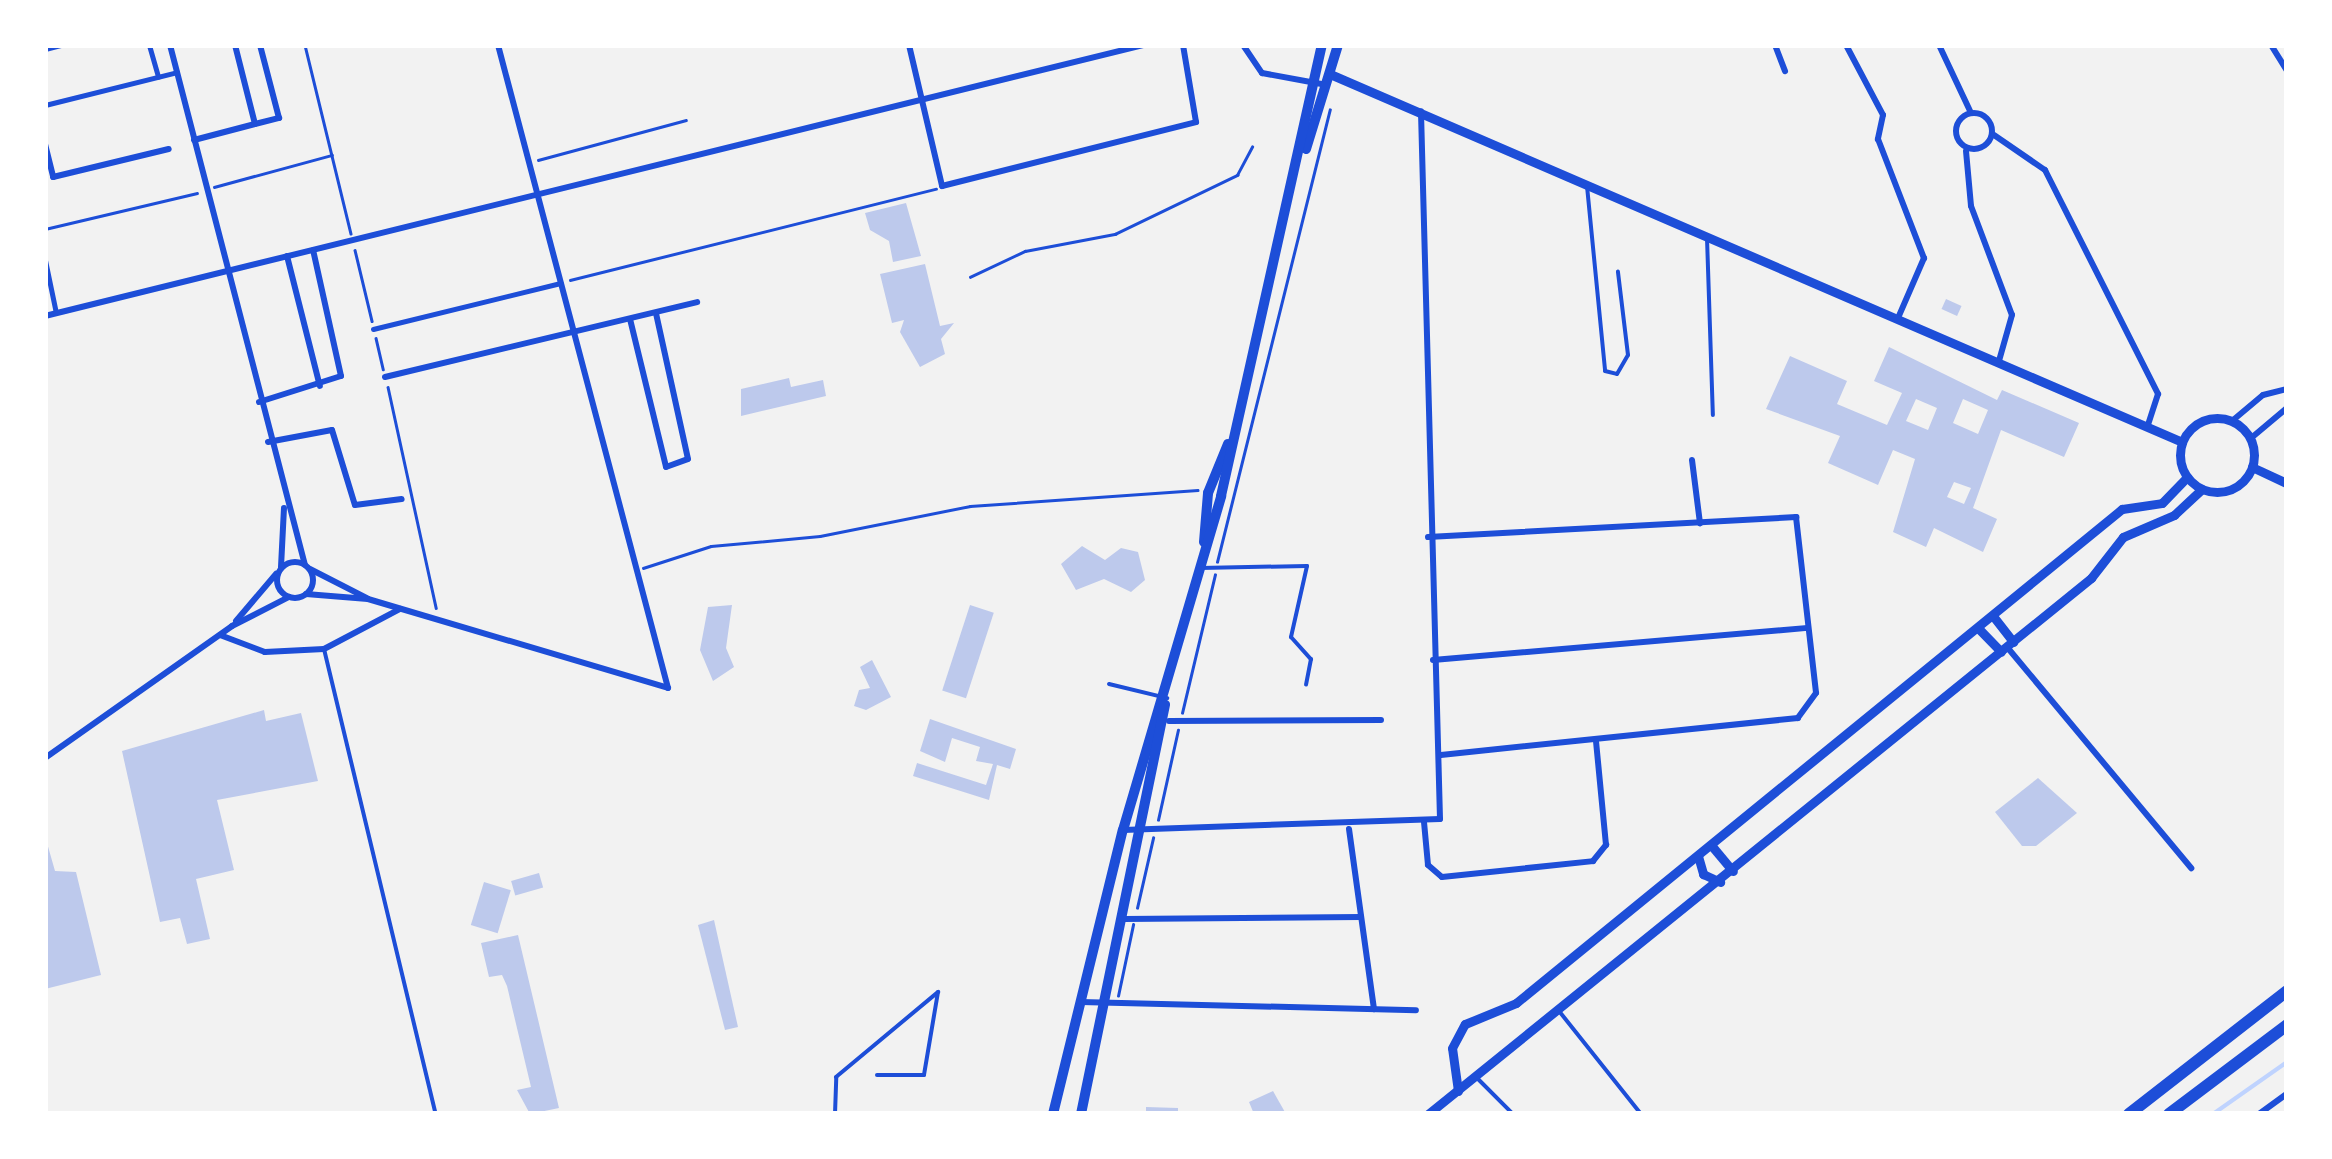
<!DOCTYPE html>
<style>
body{margin:0}
#map{position:relative;width:2332px;height:1159px;overflow:hidden;background:#f2f2f2;font-family:"DM Sans",sans-serif}
div>[style]{position:absolute}
[style*='--x']{left:calc(var(--x)*1px);top:calc(var(--y)*1px);width:calc(var(--w)*1px);rotate:calc(var(--a)*1deg)}
.stream>*{height:4px;margin:-2px;padding:0 2px;transform-origin:2px;border-radius:2px;background:#bfd3fe}
.building>*{inset:0;background:#bdc9ec;transform-origin:0 0}
.path>*{height:2.5px;margin:-1.25px;padding:0 1.25px;transform-origin:1.25px;border-radius:1.25px;background:#1d4ed8}
.service>*{height:4px;margin:-2px;padding:0 2px;transform-origin:2px;border-radius:2px;background:#1d4ed8}
.pedestrian>*{height:5px;margin:-2.5px;padding:0 2.5px;transform-origin:2.5px;border-radius:2.5px;background:#1d4ed8}
.minor>*{height:6px;margin:-3px;padding:0 3px;transform-origin:3px;border-radius:3px;background:#1d4ed8}
.minor>.ring{margin:-3px;padding:0;box-sizing:content-box;background:none;border:6px solid #1d4ed8;border-radius:50%}
.tertiary>*{height:9px;margin:-4.5px;padding:0 4.5px;transform-origin:4.5px;border-radius:4.5px;background:#1d4ed8}
.tertiary>.ring{margin:-4.5px;padding:0;box-sizing:content-box;background:none;border:9px solid #1d4ed8;border-radius:50%}
.primary>*{height:10px;margin:-5px;padding:0 5px;transform-origin:5px;border-radius:5px;background:#1d4ed8}
.motorway>*{height:12px;margin:-6px;padding:0 6px;transform-origin:6px;border-radius:6px;background:#1d4ed8}
span{translate:-50% -50%;white-space:nowrap;text-align:center;line-height:1.15;-webkit-text-stroke:8px #fff;paint-order:stroke}
.frame{position:absolute;inset:0;border:48px solid #fff;pointer-events:none}
</style>
<div id="map">
<div class="stream">
<i style="--x:2213;--y:1114;--w:90;--a:-35.1"></i>
</div>
<div class="building">
<i style="clip-path:polygon(906px 203px,921px 256px,893px 262px,889px 241px,870px 230px,865px 213px)"></i>
<i style="clip-path:polygon(925px 264px,940px 326px,954px 323px,941px 339px,945px 354px,920px 367px,900px 332px,904px 320px,892px 323px,880px 274px)"></i>
<i style="left:1946px;top:299px;width:17px;height:11px;rotate:24deg"></i>
<i style="clip-path:polygon(evenodd,1889px 347px,1997px 400px,2002px 390px,2079px 423px,2064px 457px,2001px 430px,1973px 508px,1997px 519px,1983px 552px,1934px 528px,1926px 547px,1893px 532px,1915px 459px,1893px 450px,1878px 485px,1828px 463px,1840px 436px,1766px 409px,1790px 356px,1847px 381px,1837px 404px,1887px 425px,1902px 393px,1874px 381px,1889px 347px,1916px 399px,1937px 408px,1928px 430px,1906px 421px,1916px 399px,1889px 347px,1963px 399px,1988px 410px,1978px 434px,1953px 423px,1963px 399px,1889px 347px,1954px 482px,1971px 488px,1964px 504px,1947px 497px,1954px 482px)"></i>
<i style="clip-path:polygon(789px 378px,791px 387px,823px 380px,826px 396px,741px 416px,741px 389px)"></i>
<i style="clip-path:polygon(1082px 546px,1105px 560px,1121px 548px,1138px 552px,1145px 580px,1131px 592px,1104px 579px,1076px 590px,1061px 564px)"></i>
<i style="clip-path:polygon(732px 605px,726px 648px,734px 667px,713px 681px,700px 650px,708px 607px)"></i>
<i style="left:970px;top:605px;width:25px;height:90px;rotate:18deg"></i>
<i style="clip-path:polygon(872px 660px,891px 697px,866px 710px,854px 706px,859px 690px,870px 688px,860px 667px)"></i>
<i style="clip-path:polygon(264px 710px,266px 721px,301px 713px,318px 781px,217px 800px,234px 870px,196px 879px,210px 939px,187px 944px,180px 918px,160px 922px,122px 751px)"></i>
<i style="clip-path:polygon(930px 719px,1016px 749px,1010px 769px,997px 765px,989px 800px,913px 776px,917px 763px,986px 785px,993px 764px,976px 761px,980px 747px,952px 738px,945px 762px,920px 751px)"></i>
<i style="clip-path:polygon(2038px 778px,2077px 813px,2036px 846px,2022px 846px,1995px 812px)"></i>
<i style="clip-path:polygon(45px 836px,55px 871px,76px 872px,101px 975px,45px 989px)"></i>
<i style="left:539px;top:873px;width:15px;height:29px;rotate:74deg"></i>
<i style="left:484px;top:882px;width:28px;height:45px;rotate:17deg"></i>
<i style="clip-path:polygon(714px 920px,738px 1027px,725px 1030px,698px 925px)"></i>
<i style="clip-path:polygon(518px 935px,559px 1108px,530px 1114px,517px 1090px,531px 1087px,507px 986px,502px 975px,489px 977px,481px 943px)"></i>
<i style="clip-path:polygon(1273px 1091px,1286px 1114px,1254px 1114px,1249px 1102px)"></i>
<i style="clip-path:polygon(1146px 1107px,1178px 1108px,1178px 1114px,1146px 1114px)"></i>
</div>
<div class="path">
<i style="--x:305;--y:45;--w:194;--a:76.3"></i>
<i style="--x:538;--y:160;--w:153;--a:-15.1"></i>
<i style="--x:214;--y:187;--w:122;--a:-15.2"></i>
<i style="--x:45;--y:229;--w:156;--a:-13.3"></i>
<i style="--x:355;--y:250;--w:73;--a:76.5"></i>
<i style="--x:970;--y:277;--w:61;--a:-25.3"></i>
<i style="--x:1025;--y:251;--w:92;--a:-10.7"></i>
<i style="--x:1115;--y:234;--w:136;--a:-25.8"></i>
<i style="--x:1237;--y:175;--w:32;--a:-62"></i>
<i style="--x:570;--y:280;--w:377;--a:-14"></i>
<i style="--x:376;--y:338;--w:32;--a:77"></i>
<i style="--x:388;--y:387;--w:226;--a:77.7"></i>
<i style="--x:1217;--y:562;--w:466;--a:-76"></i>
<i style="--x:643;--y:568;--w:71;--a:-17.9"></i>
<i style="--x:711;--y:546;--w:109;--a:-5.2"></i>
<i style="--x:820;--y:536;--w:153;--a:-11.3"></i>
<i style="--x:970;--y:506;--w:228;--a:-4"></i>
<i style="--x:1182;--y:713;--w:142;--a:-76.6"></i>
<i style="--x:1158;--y:820;--w:92;--a:-77.5"></i>
<i style="--x:1137;--y:908;--w:72;--a:-77.1"></i>
<i style="--x:1118;--y:996;--w:73;--a:-78.1"></i>
</div>
<div class="service">
<i style="--x:1587;--y:186;--w:186;--a:84.4"></i>
<i style="--x:1605;--y:371;--w:12;--a:14"></i>
<i style="--x:1617;--y:374;--w:22;--a:-60"></i>
<i style="--x:1628;--y:355;--w:84;--a:-96.9"></i>
<i style="--x:1707;--y:238;--w:177;--a:88.1"></i>
<i style="--x:1200;--y:568;--w:107;--a:-1.1"></i>
<i style="--x:1307;--y:566;--w:73;--a:102.7"></i>
<i style="--x:1291;--y:637;--w:30;--a:48"></i>
<i style="--x:1311;--y:659;--w:26;--a:101"></i>
<i style="--x:324;--y:649;--w:478;--a:76.5"></i>
<i style="--x:1109;--y:684;--w:60;--a:13.6"></i>
<i style="--x:1559;--y:1011;--w:132;--a:51.5"></i>
<i style="--x:1477;--y:1078;--w:51;--a:45"></i>
<i style="--x:835;--y:1114;--w:37;--a:-88"></i>
<i style="--x:836;--y:1077;--w:133;--a:-39.8"></i>
<i style="--x:938;--y:992;--w:84;--a:99.6"></i>
<i style="--x:924;--y:1075;--w:47;--a:180"></i>
</div>
<div class="pedestrian">
<i style="--x:149;--y:45;--w:33;--a:74"></i>
<i style="--x:45;--y:49;--w:16;--a:-14"></i>
<i style="--x:45;--y:105;--w:136;--a:-14"></i>
<i style="--x:45;--y:260;--w:54;--a:78.3"></i>
<i style="--x:373;--y:329;--w:193;--a:-13.8"></i>
</div>
<div class="minor">
<i style="--x:170;--y:45;--w:537;--a:75.45"></i>
<i style="--x:235;--y:45;--w:81;--a:75.8"></i>
<i style="--x:255;--y:124;--w:25;--a:-14"></i>
<i style="--x:279;--y:118;--w:75;--a:-104.6"></i>
<i style="--x:909;--y:45;--w:145;--a:76.8"></i>
<i style="--x:942;--y:186;--w:262;--a:-14.1"></i>
<i style="--x:1196;--y:122;--w:78;--a:-99.6"></i>
<i style="--x:1243;--y:45;--w:34;--a:56"></i>
<i style="--x:1262;--y:73;--w:66;--a:10.5"></i>
<i style="--x:1775;--y:45;--w:28;--a:69"></i>
<i style="--x:1846;--y:45;--w:79;--a:62.1"></i>
<i style="--x:1883;--y:115;--w:25;--a:102"></i>
<i style="--x:1878;--y:139;--w:128;--a:68.9"></i>
<i style="--x:1924;--y:258;--w:65;--a:113.4"></i>
<i style="--x:1939;--y:45;--w:73;--a:64.8"></i>
<i style="--x:2271;--y:45;--w:31;--a:58"></i>
<i class="ring" style="left:1956px;top:113px;width:30px;height:30px"></i>
<i style="--x:1994;--y:135;--w:62;--a:34.5"></i>
<i style="--x:2045;--y:170;--w:251;--a:63.2"></i>
<i style="--x:2158;--y:394;--w:33;--a:108"></i>
<i style="--x:194;--y:140;--w:63;--a:-14.7"></i>
<i style="--x:45;--y:144;--w:34;--a:76"></i>
<i style="--x:53;--y:177;--w:119;--a:-13.6"></i>
<i style="--x:1966;--y:151;--w:55;--a:84.8"></i>
<i style="--x:1971;--y:206;--w:116;--a:69.4"></i>
<i style="--x:2012;--y:315;--w:48;--a:105.8"></i>
<i style="--x:287;--y:256;--w:134;--a:75.8"></i>
<i style="--x:45;--y:316;--w:1131;--a:-13.86"></i>
<i style="--x:630;--y:319;--w:152;--a:76.3"></i>
<i style="--x:666;--y:467;--w:23;--a:-20"></i>
<i style="--x:688;--y:459;--w:149;--a:-102.4"></i>
<i style="--x:385;--y:377;--w:321;--a:-13.5"></i>
<i style="--x:259;--y:402;--w:86;--a:-17.6"></i>
<i style="--x:341;--y:376;--w:129;--a:-102.5"></i>
<i style="--x:2232;--y:421;--w:40;--a:-40"></i>
<i style="--x:2263;--y:395;--w:25;--a:-14"></i>
<i style="--x:2250;--y:439;--w:48;--a:-40"></i>
<i style="--x:268;--y:442;--w:65;--a:-10.6"></i>
<i style="--x:332;--y:430;--w:78;--a:73"></i>
<i style="--x:355;--y:505;--w:47;--a:-7.3"></i>
<i style="--x:1692;--y:460;--w:64;--a:82.8"></i>
<i style="--x:1428;--y:537;--w:369;--a:-3.1"></i>
<i style="--x:1796;--y:517;--w:177;--a:83.5"></i>
<i style="--x:1816;--y:693;--w:31;--a:126"></i>
<i style="--x:1798;--y:718;--w:359;--a:174.1"></i>
<i class="ring" style="left:277px;top:562px;width:30px;height:30px"></i>
<i style="--x:281;--y:567;--w:59;--a:-87.1"></i>
<i style="--x:310;--y:569;--w:64;--a:27"></i>
<i style="--x:306;--y:594;--w:62;--a:4.6"></i>
<i style="--x:368;--y:599;--w:313;--a:16.5"></i>
<i style="--x:668;--y:688;--w:665;--a:-104.81"></i>
<i style="--x:236;--y:621;--w:62;--a:-49.6"></i>
<i style="--x:220;--y:635;--w:48;--a:20.7"></i>
<i style="--x:265;--y:652;--w:59;--a:-2.9"></i>
<i style="--x:324;--y:649;--w:86;--a:-27.8"></i>
<i style="--x:2007;--y:647;--w:288;--a:50.2"></i>
<i style="--x:1433;--y:660;--w:376;--a:-4.9"></i>
<i style="--x:1169;--y:721;--w:212;--a:-0.3"></i>
<i style="--x:45;--y:758;--w:229;--a:-35.2"></i>
<i style="--x:232;--y:626;--w:64;--a:-27"></i>
<i style="--x:1424;--y:822;--w:43;--a:84.7"></i>
<i style="--x:1428;--y:865;--w:18;--a:41"></i>
<i style="--x:1442;--y:877;--w:152;--a:-6"></i>
<i style="--x:1593;--y:861;--w:21;--a:-51"></i>
<i style="--x:1606;--y:845;--w:104;--a:-95.5"></i>
<i style="--x:1349;--y:829;--w:182;--a:82.1"></i>
<i style="--x:1123;--y:830;--w:317;--a:-2"></i>
<i style="--x:1440;--y:819;--w:708;--a:-91.54"></i>
<i style="--x:1124;--y:919;--w:237;--a:-0.5"></i>
<i style="--x:1081;--y:1002;--w:335;--a:1.4"></i>
<i style="--x:2259;--y:1114;--w:34;--a:-36"></i>
</div>
<div class="tertiary">
<i style="--x:1330;--y:74;--w:928;--a:23.36"></i>
<i class="ring" style="left:2180px;top:418px;width:65px;height:65px"></i>
<i style="--x:2252;--y:467;--w:38;--a:25"></i>
<i style="--x:1993;--y:616;--w:33;--a:52"></i>
<i style="--x:1978;--y:628;--w:33;--a:46"></i>
<i style="--x:1711;--y:845;--w:34;--a:50"></i>
<i style="--x:1698;--y:856;--w:19;--a:74"></i>
<i style="--x:1703;--y:874;--w:19;--a:25"></i>
<i style="--x:1458;--y:1091;--w:43;--a:-97.9"></i>
<i style="--x:1452;--y:1048;--w:27;--a:-62"></i>
<i style="--x:1465;--y:1024;--w:55;--a:-22.4"></i>
<i style="--x:1516;--y:1003;--w:782;--a:-39.19"></i>
<i style="--x:2122;--y:509;--w:40;--a:-8.5"></i>
<i style="--x:2162;--y:503;--w:36;--a:-46"></i>
<i style="--x:1428;--y:1114;--w:853;--a:-38.95"></i>
<i style="--x:2091;--y:578;--w:52;--a:-52"></i>
<i style="--x:2123;--y:537;--w:56;--a:-23.3"></i>
<i style="--x:2174;--y:515;--w:38;--a:-43"></i>
</div>
<div class="primary">
<i style="--x:1306;--y:149;--w:109;--a:-72.9"></i>
<i style="--x:1204;--y:542;--w:49;--a:-85.3"></i>
<i style="--x:1208;--y:493;--w:53;--a:-67.8"></i>
<i style="--x:1053;--y:1114;--w:292;--a:-76.2"></i>
<i style="--x:1123;--y:830;--w:348;--a:-73.6"></i>
<i style="--x:1221;--y:496;--w:462;--a:-77.4"></i>
<i style="--x:1081;--y:1114;--w:418;--a:-78.4"></i>
</div>
<div class="motorway">
<i style="--x:2129;--y:1114;--w:200;--a:-37.9"></i>
<i style="--x:2169;--y:1114;--w:148;--a:-37"></i>
</div>
<div class="frame"></div>
</div>
